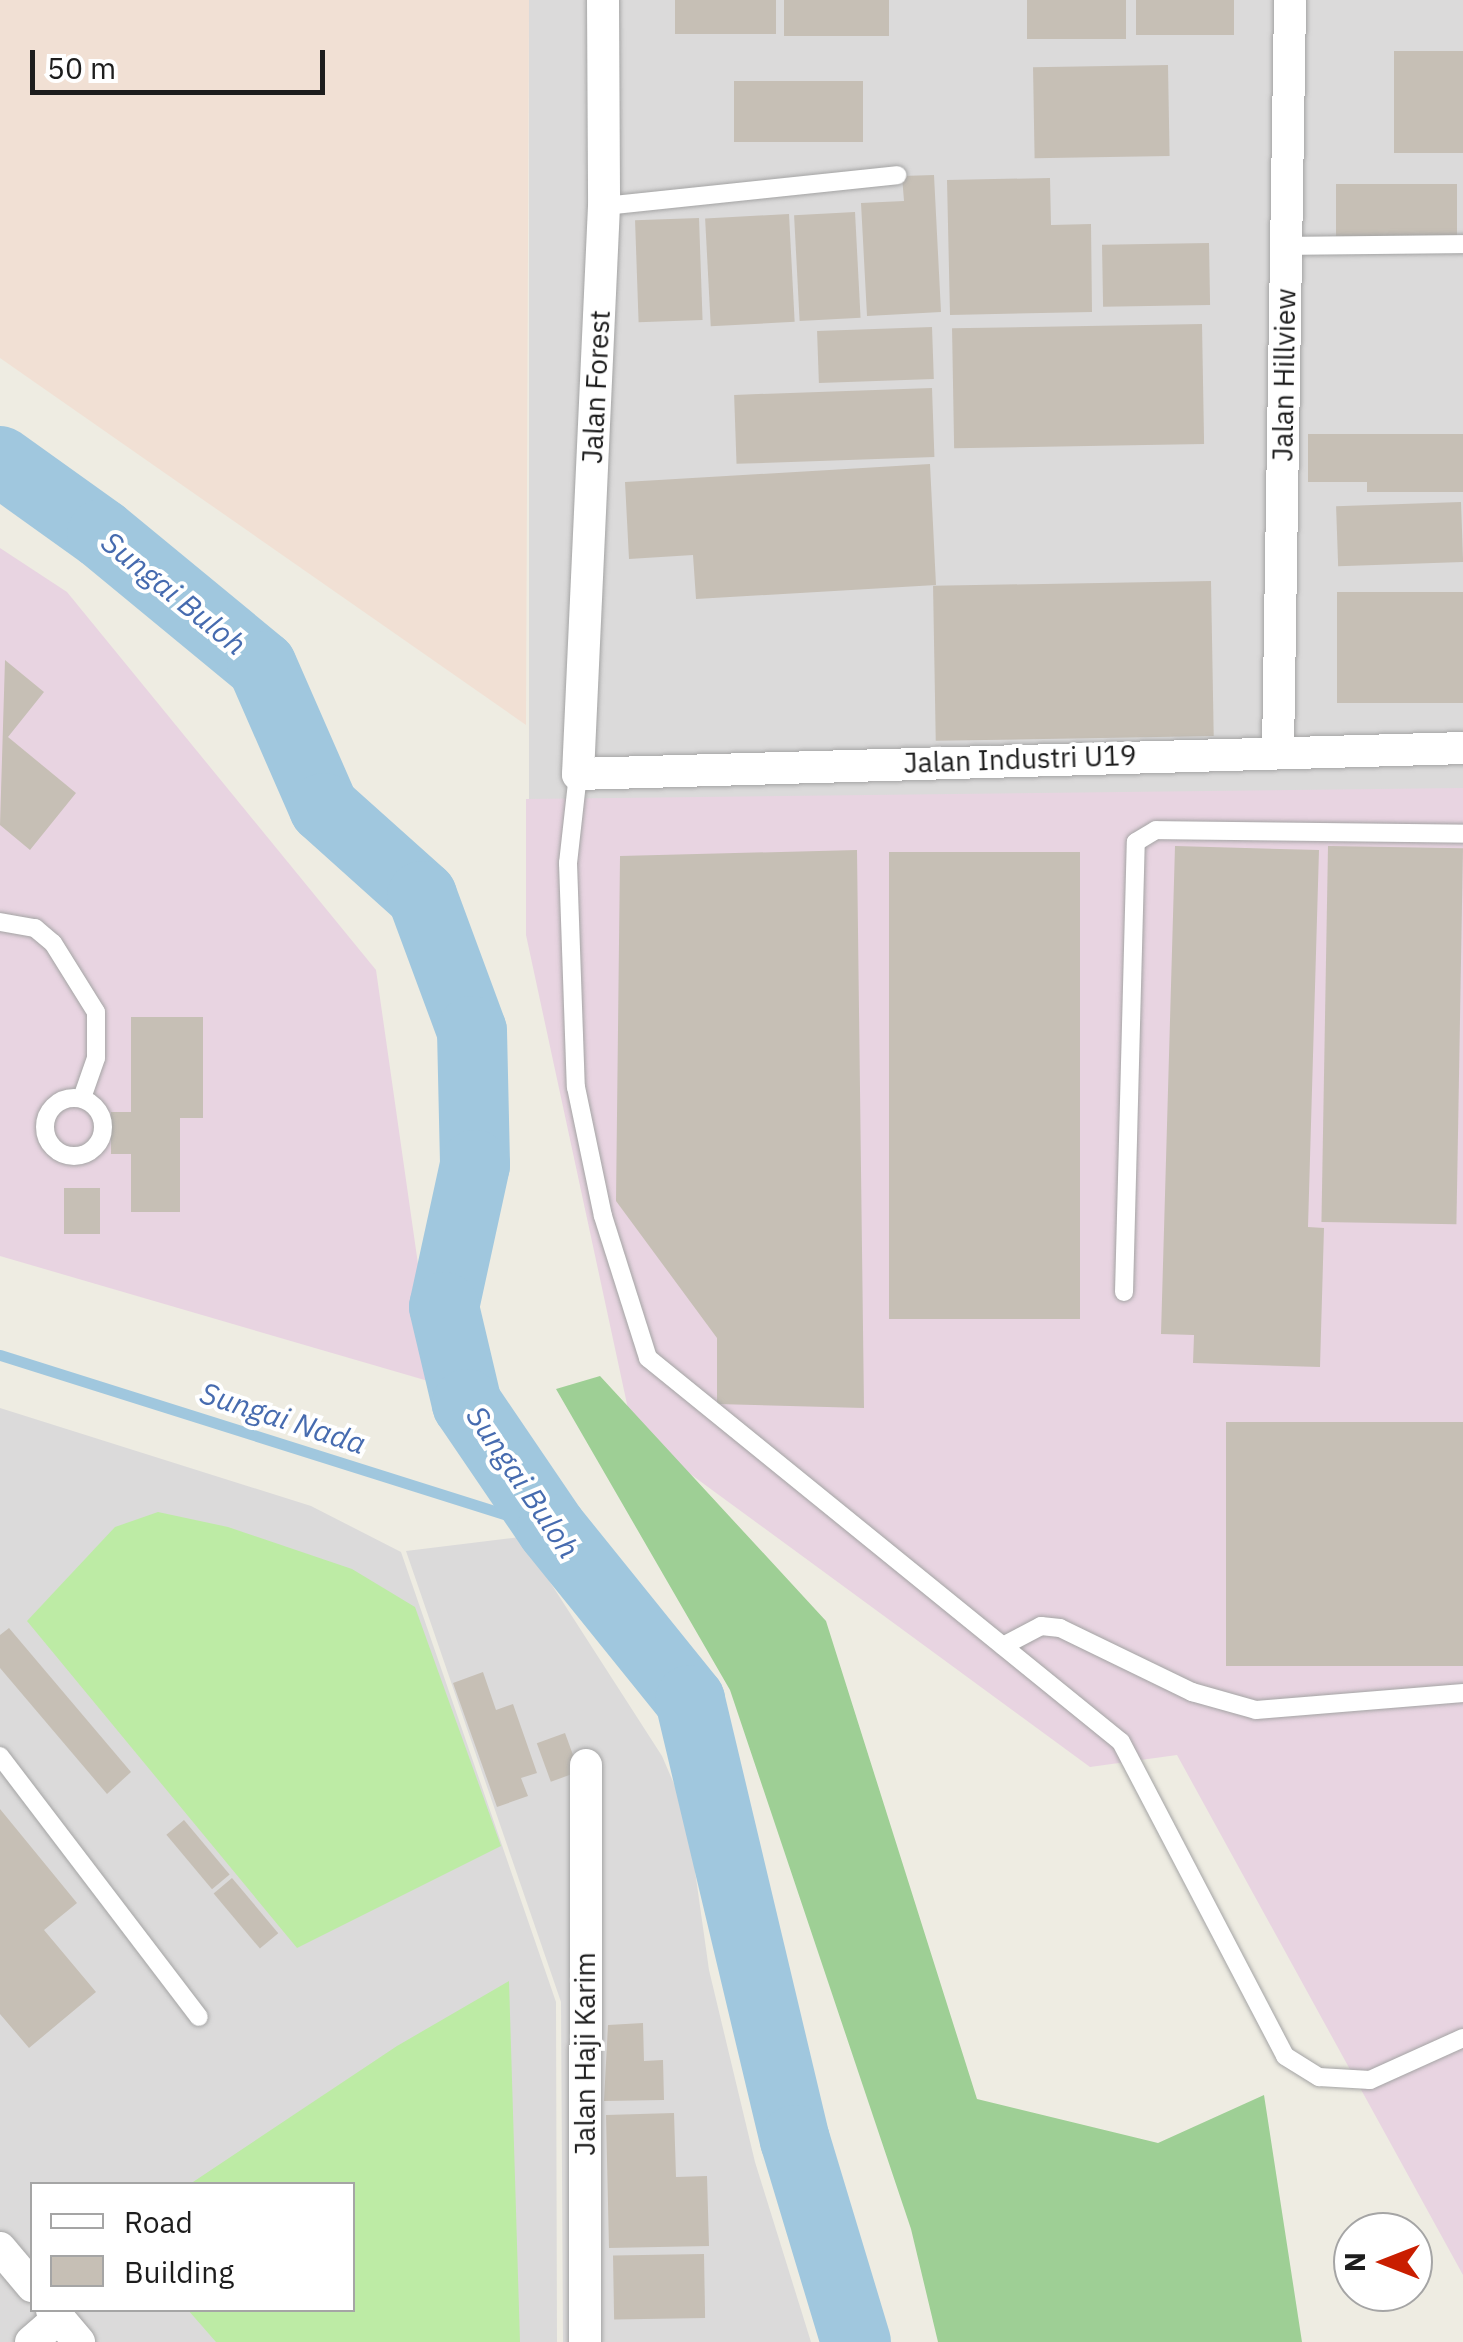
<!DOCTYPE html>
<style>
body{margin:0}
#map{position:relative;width:1463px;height:2342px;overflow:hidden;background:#eeece2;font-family:"IBM Plex Sans",sans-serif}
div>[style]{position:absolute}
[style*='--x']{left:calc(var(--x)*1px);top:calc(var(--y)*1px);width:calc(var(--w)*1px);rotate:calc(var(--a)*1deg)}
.residential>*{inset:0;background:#dbdada;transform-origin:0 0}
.industrial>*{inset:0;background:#e8d4e1}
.military>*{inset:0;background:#f1e0d4}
.grass>*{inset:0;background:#bdeba5}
.forest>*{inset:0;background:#9ecf95}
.stream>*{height:11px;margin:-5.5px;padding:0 5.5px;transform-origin:5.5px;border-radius:5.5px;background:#a0c7de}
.river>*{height:70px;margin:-35px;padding:0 35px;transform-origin:35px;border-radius:35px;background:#a0c7de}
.building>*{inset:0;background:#c6bfb5;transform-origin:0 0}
.roads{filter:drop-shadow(0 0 2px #a4a4a4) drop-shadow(0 0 2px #a4a4a4)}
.lane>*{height:18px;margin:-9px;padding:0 9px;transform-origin:9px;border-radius:9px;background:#fff}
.lane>.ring{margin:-9px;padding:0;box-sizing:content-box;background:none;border:18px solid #fff;border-radius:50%}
.street>*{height:32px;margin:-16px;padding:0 16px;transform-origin:16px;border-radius:16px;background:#fff}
span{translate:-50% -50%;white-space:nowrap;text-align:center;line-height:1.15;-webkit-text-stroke:8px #fff;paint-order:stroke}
.street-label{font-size:28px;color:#1d1d1d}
.water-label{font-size:30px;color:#466baf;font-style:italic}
.legend{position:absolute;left:30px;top:2182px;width:325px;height:130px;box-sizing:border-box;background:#fff;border:2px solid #a5a5a5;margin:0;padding:12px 18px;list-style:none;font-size:30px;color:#1d1d1d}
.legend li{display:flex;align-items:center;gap:20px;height:50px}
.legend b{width:50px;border:2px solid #a5a5a5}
.north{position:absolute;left:1333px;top:2212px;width:100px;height:100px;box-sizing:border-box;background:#fff;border:2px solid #a5a5a5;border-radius:50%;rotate:270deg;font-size:28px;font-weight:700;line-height:40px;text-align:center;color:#1d1d1d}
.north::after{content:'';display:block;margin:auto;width:35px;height:45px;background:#c91e00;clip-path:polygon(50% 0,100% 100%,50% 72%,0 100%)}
.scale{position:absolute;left:30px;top:50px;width:295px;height:45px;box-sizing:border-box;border:5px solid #1d1d1d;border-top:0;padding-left:12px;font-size:30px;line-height:35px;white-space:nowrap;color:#1d1d1d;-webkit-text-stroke:8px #fff;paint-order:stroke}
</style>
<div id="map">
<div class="residential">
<i style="left:529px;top:0;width:934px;height:799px"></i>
<i style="clip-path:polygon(evenodd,0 1408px,311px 1506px,401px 1552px,556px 2002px,557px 2342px,0 2342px,0 1408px,32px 2184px,352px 2184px,352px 2310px,32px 2310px,32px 2184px)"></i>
<i style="clip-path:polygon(521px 1537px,662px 1756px,687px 1814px,709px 1970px,755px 2162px,811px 2342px,563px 2342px,561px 2002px,406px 1551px)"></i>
</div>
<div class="industrial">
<i style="clip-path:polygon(0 548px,67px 592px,376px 970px,435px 1383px,0 1256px)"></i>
<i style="clip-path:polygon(1463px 788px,1463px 2275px,1177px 1755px,1090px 1767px,633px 1432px,526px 935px,526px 799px)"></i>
</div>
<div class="military">
<i style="clip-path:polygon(0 0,529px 0,526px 725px,0 358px)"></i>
</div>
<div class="grass">
<i style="clip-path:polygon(158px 1512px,228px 1527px,352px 1569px,415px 1607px,501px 1846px,297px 1948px,27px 1621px,115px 1527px)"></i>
<i style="clip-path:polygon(509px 1981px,520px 2342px,216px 2342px,188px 2310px,352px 2310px,352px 2184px,190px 2184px,397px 2046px)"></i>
</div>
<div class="forest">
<i style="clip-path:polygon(600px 1376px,826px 1621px,977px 2099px,1158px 2143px,1264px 2095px,1302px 2342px,938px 2342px,911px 2229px,730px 1690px,556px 1389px)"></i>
</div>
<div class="stream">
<i style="--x:0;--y:1355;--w:579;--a:17.5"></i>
</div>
<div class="river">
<i style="--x:0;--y:461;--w:125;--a:35.6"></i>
<i style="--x:102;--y:534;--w:207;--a:39.5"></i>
<i style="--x:262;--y:666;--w:155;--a:66.4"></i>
<i style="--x:324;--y:808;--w:132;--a:41.9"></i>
<i style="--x:422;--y:896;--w:144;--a:69.7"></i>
<i style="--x:472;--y:1031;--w:134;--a:88.7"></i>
<i style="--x:475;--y:1165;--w:145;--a:102.3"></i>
<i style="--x:444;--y:1307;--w:100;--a:76.7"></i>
<i style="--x:467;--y:1404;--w:151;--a:55.8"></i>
<i style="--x:552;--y:1529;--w:220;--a:51.1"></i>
<i style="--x:690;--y:1700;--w:452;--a:76.6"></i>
<i style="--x:795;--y:2140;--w:211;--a:73.2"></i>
</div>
<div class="building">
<i style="left:675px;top:0;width:101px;height:34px"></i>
<i style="left:784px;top:0;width:105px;height:36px"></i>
<i style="left:1027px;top:0;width:99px;height:39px"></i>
<i style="left:1136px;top:0;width:98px;height:35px"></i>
<i style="left:1463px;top:51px;width:102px;height:69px;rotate:90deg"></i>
<i style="left:1168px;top:65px;width:91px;height:135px;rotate:89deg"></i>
<i style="left:734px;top:81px;width:129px;height:61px"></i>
<i style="clip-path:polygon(934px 175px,941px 312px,867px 316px,861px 203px,904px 201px,902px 176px)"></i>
<i style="clip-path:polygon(1050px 178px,1051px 225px,1091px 224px,1092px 312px,950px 315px,947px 180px)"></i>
<i style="left:1336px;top:184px;width:121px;height:58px"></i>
<i style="left:855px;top:212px;width:106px;height:61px;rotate:87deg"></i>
<i style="left:789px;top:214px;width:108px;height:84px;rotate:87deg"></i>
<i style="left:699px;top:218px;width:102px;height:64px;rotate:88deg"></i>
<i style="left:1209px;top:243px;width:62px;height:107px;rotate:89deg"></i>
<i style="left:1202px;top:324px;width:120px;height:250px;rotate:89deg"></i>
<i style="left:932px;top:327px;width:52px;height:115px;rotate:88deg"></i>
<i style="left:932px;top:388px;width:69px;height:198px;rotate:88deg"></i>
<i style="clip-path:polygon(1308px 434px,1463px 434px,1463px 492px,1367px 492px,1367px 482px,1308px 482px)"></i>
<i style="clip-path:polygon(930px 464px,936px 585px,696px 599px,693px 555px,629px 559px,625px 482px)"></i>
<i style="left:1461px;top:502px;width:60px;height:125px;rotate:88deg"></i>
<i style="left:1211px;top:581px;width:155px;height:278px;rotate:89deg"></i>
<i style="left:1463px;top:592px;width:111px;height:126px;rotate:90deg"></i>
<i style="clip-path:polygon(5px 660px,44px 692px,8px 737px,76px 793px,30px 850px,0 825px)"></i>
<i style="clip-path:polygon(1175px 846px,1319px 850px,1308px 1227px,1324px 1228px,1320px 1367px,1193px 1363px,1194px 1335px,1161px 1334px)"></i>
<i style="left:1328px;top:846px;width:135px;height:376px;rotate:1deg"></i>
<i style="clip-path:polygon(857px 850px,864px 1408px,717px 1404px,717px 1338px,616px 1201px,620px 856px)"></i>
<i style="left:1080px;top:852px;width:467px;height:191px;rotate:90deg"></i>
<i style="clip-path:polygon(131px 1017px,203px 1017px,203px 1118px,180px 1118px,180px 1212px,131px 1212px,131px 1154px,111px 1154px,111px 1112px,131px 1112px)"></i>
<i style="left:64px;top:1188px;width:36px;height:46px"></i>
<i style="left:1463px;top:1422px;width:244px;height:237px;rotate:90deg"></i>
<i style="clip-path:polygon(9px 1628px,131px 1772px,107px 1794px,0 1668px,0 1635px)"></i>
<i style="clip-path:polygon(483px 1672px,496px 1710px,513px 1704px,537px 1773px,521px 1778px,528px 1796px,497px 1807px,453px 1683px)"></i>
<i style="left:565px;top:1733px;width:41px;height:30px;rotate:70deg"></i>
<i style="clip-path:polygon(0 1809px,77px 1903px,44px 1930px,96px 1992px,29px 2048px,0 2014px)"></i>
<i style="left:184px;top:1820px;width:71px;height:23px;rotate:50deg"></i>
<i style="left:232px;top:1878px;width:72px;height:24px;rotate:50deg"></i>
<i style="clip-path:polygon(643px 2023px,644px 2061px,663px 2060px,664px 2100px,604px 2101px,608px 2025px)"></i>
<i style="clip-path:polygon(674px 2113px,676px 2177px,707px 2176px,709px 2246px,609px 2248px,606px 2115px)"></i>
<i style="left:704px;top:2254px;width:64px;height:91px;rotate:89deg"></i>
</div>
<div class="roads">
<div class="lane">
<i style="--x:604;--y:206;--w:295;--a:-6"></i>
<i style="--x:1286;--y:246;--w:177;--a:-0.6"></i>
<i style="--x:578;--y:774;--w:90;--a:96.4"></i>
<i style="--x:568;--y:863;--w:224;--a:88"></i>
<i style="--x:576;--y:1087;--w:132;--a:78.2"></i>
<i style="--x:603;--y:1216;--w:149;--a:72.4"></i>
<i style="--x:648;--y:1358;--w:609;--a:39.07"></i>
<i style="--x:1121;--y:1742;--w:354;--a:62.4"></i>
<i style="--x:1285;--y:2056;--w:40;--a:32"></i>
<i style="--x:1319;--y:2077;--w:51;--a:3.4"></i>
<i style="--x:1370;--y:2080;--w:102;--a:-24.3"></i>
<i style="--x:0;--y:922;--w:36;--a:10"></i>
<i style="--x:35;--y:928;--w:23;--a:40"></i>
<i style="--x:53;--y:943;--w:81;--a:58.1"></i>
<i style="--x:96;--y:1012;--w:46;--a:90"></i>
<i style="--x:96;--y:1058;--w:42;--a:109.3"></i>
<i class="ring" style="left:45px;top:1098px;width:40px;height:40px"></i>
<i style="--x:1124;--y:1292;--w:450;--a:-88.5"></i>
<i style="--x:1136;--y:842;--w:23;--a:-31"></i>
<i style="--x:1156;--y:830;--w:307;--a:0.7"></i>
<i style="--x:1003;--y:1646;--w:43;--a:-27.8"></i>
<i style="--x:1041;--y:1626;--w:19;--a:6"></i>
<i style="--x:1060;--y:1628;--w:147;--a:25.9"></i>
<i style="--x:1192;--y:1692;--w:66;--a:15.7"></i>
<i style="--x:1256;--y:1710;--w:208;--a:-4.7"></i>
<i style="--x:0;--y:1756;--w:328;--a:52.7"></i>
</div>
<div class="street">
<i style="--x:603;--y:0;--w:206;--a:89.7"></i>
<i style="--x:604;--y:206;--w:569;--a:92.62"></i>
<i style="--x:578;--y:774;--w:885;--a:-1.68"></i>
<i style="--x:1278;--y:751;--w:751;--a:-89.08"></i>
<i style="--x:0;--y:2248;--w:50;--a:49.9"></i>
<i style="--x:52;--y:2310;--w:42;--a:49.8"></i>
<i style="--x:31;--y:2342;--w:37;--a:-41"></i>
<i style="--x:585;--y:2342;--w:577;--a:-89.9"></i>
</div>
</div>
<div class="street-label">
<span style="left:1284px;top:375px;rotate:-89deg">Jalan Hillview</span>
<span style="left:596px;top:387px;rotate:-87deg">Jalan Forest</span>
<span style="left:1020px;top:759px;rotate:-2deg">Jalan Industri U19</span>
<span style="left:585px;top:2054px;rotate:-90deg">Jalan Haji Karim</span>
</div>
<div class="water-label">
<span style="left:174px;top:593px;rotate:39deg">Sungai Buloh</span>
<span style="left:283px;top:1418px;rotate:18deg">Sungai Nada</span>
<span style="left:523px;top:1482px;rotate:56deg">Sungai Buloh</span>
</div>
<ul class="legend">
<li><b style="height:12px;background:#fff"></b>Road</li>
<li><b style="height:28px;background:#c6bfb5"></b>Building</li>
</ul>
<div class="north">N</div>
<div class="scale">50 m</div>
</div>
